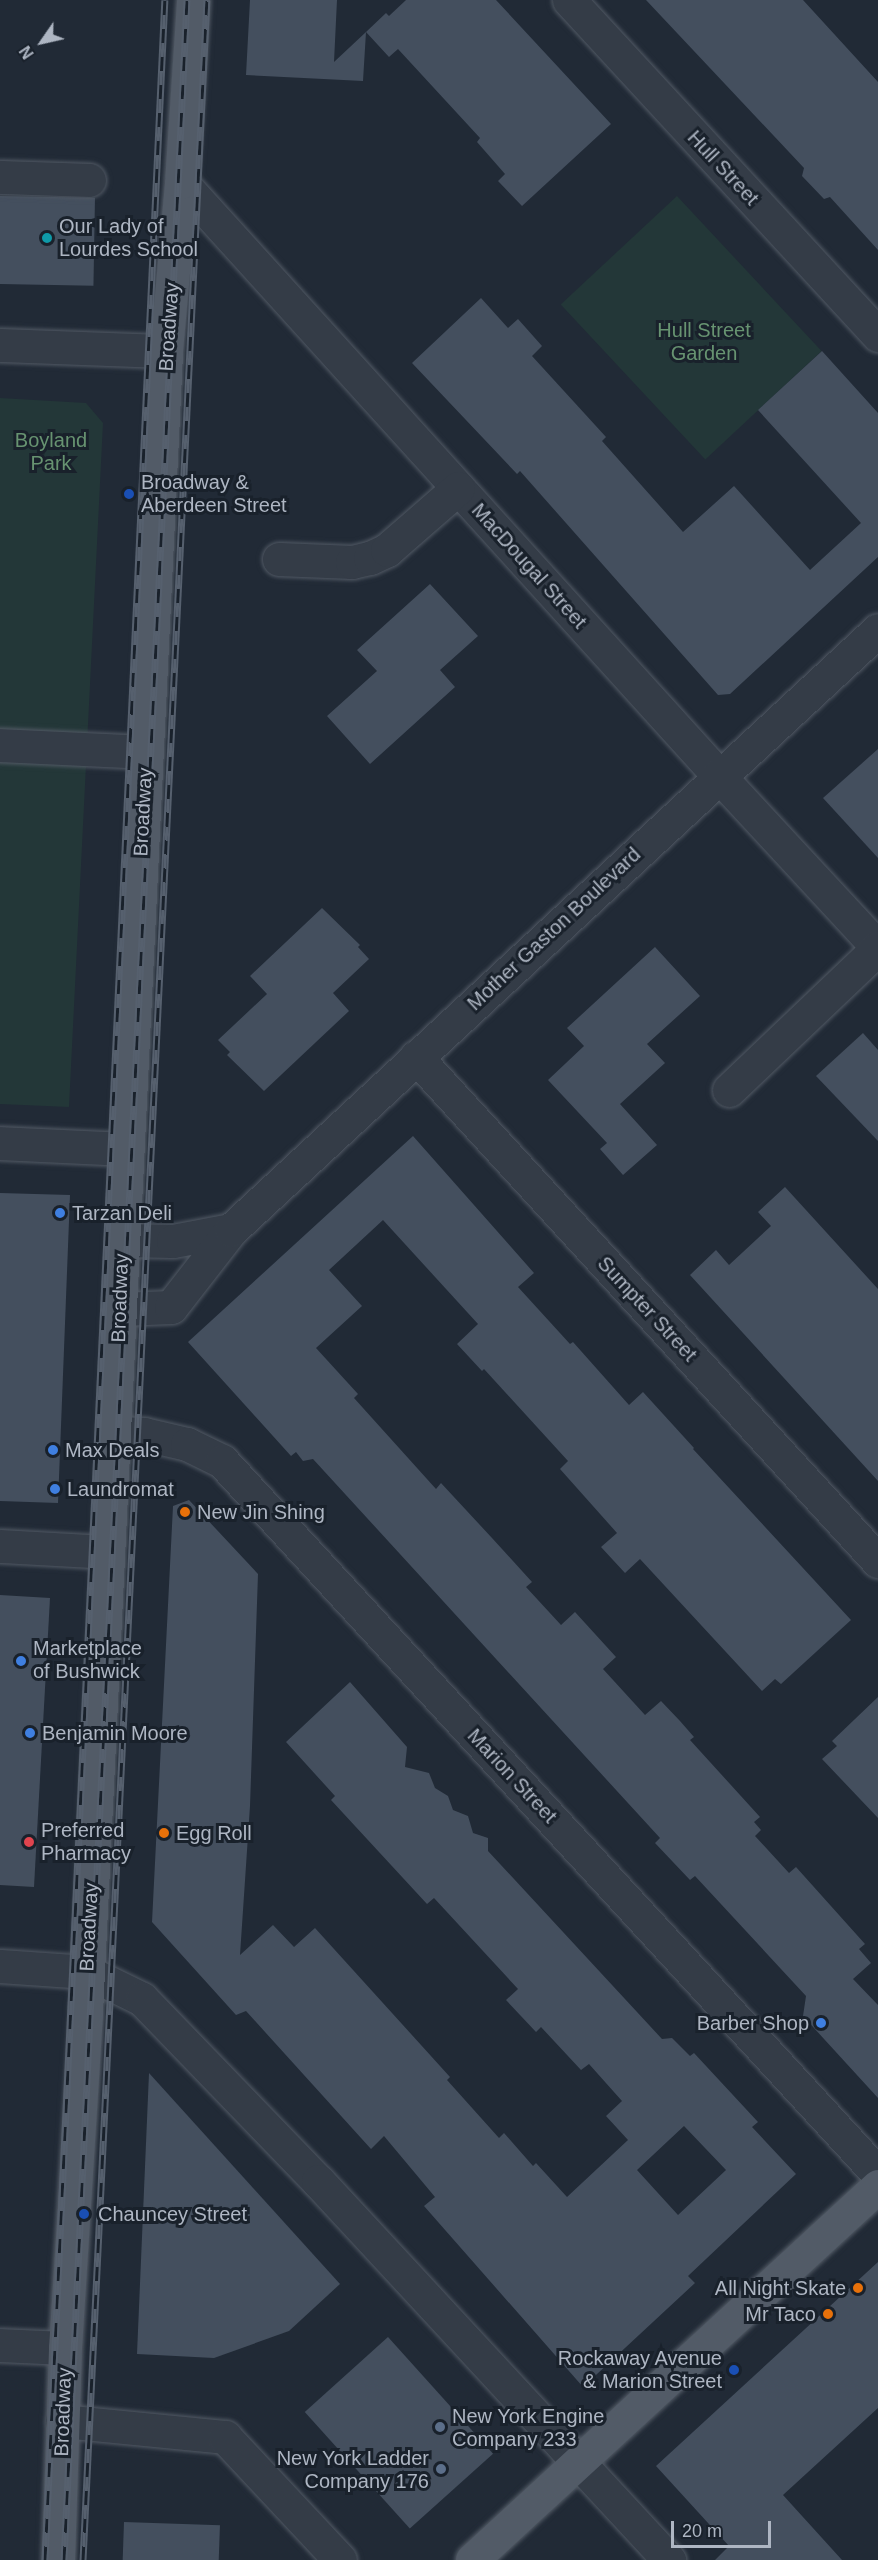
<!DOCTYPE html>
<style>
body{margin:0}
#map{position:relative;width:878px;height:2560px;overflow:hidden;background:#212a36;font-family:Arial,sans-serif}
div>[style]{position:absolute}
[style*='--x']{left:calc(var(--x)*1px);top:calc(var(--y)*1px);width:calc(var(--w)*1px);rotate:calc(var(--a)*1deg)}
.green>*{inset:0;background:#233738;transform-origin:0 0}
.building>*{inset:0;background:#444f5e;transform-origin:0 0}
.roads{filter:drop-shadow(0 0 2px #515964) drop-shadow(0 0 2px #515964)}
.minor>*{height:33px;margin:-16.5px;padding:0 16.5px;transform-origin:16.5px;border-radius:16.5px;background:#343c47}
.major>*{height:33px;margin:-16.5px;padding:0 16.5px;transform-origin:16.5px;border-radius:16.5px;background:#525b67}
.rail>*{height:7px;margin-top:-3.5px;transform-origin:0;background:repeating-linear-gradient(90deg,#19212b 0 14px,#56606e 0 28px);box-sizing:border-box;border-block:2px solid #56606e}
.dots>*{width:16px;height:16px;translate:-50% -50%;box-sizing:border-box;border:3px solid #19212b;border-radius:50%}
span{translate:-50% -50%;white-space:nowrap;text-align:center;line-height:1.15;-webkit-text-stroke:6px #19212b;paint-order:stroke}
.street-label{font-size:20px;color:#aeb6c3}
.poi-label{font-size:20px;color:#aeb6c3}
.left{translate:0 -50%;text-align:left}
.right{translate:-100% -50%;text-align:right}
.park-label{font-size:20px;color:#679371}
.north{position:absolute;left:12px;top:12px;width:60px;height:60px;-webkit-text-stroke:4px #19212b;paint-order:stroke;rotate:236deg;font-size:16px;font-weight:700;line-height:24px;text-align:center;color:#aeb6c3}
.north::after{content:'';display:block;margin:auto;width:21px;height:27px;background:#aeb6c3;clip-path:polygon(50% 0,100% 100%,50% 72%,0 100%)}
.scale{position:absolute;left:671px;top:2521px;width:100px;height:27px;box-sizing:border-box;border:3px solid #aeb6c3;border-top:0;padding-left:8px;font-size:18px;line-height:21px;white-space:nowrap;color:#aeb6c3;-webkit-text-stroke:4px #19212b;paint-order:stroke}
</style>
<div id="map">
<div class="green">
<i style="left:677px;top:196px;width:212px;height:159px;rotate:47deg"></i>
<i style="clip-path:polygon(0 398px,86px 403px,103px 423px,69px 1107px,0 1104px)"></i>
</div>
<div class="building">
<i style="clip-path:polygon(250px 0,337px 0,334px 62px,366px 32px,363px 81px,246px 75px)"></i>
<i style="clip-path:polygon(406px 0,496px 0,611px 124px,522px 206px,498px 181px,505px 174px,477px 142px,480px 138px,398px 49px,389px 57px,366px 32px,386px 13px,389px 16px)"></i>
<i style="clip-path:polygon(646px 0,803px 0,878px 82px,878px 250px,830px 197px,824px 199px,802px 176px,804px 168px)"></i>
<i style="left:0;top:196px;width:95px;height:88px;rotate:1deg"></i>
<i style="clip-path:polygon(481px 298px,508px 328px,518px 319px,542px 346px,532px 356px,606px 437px,602px 441px,683px 532px,734px 486px,810px 570px,861px 523px,758px 410px,822px 351px,878px 413px,878px 557px,730px 694px,718px 695px,520px 471px,517px 474px,412px 363px)"></i>
<i style="clip-path:polygon(430px 584px,478px 636px,440px 670px,455px 687px,370px 764px,327px 716px,377px 671px,357px 650px)"></i>
<i style="clip-path:polygon(878px 749px,878px 858px,823px 798px)"></i>
<i style="clip-path:polygon(322px 908px,360px 945px,358px 947px,369px 959px,333px 993px,349px 1011px,264px 1091px,227px 1055px,230px 1052px,218px 1040px,267px 994px,250px 976px)"></i>
<i style="clip-path:polygon(655px 947px,700px 996px,647px 1044px,665px 1063px,620px 1104px,657px 1145px,623px 1175px,600px 1149px,607px 1143px,548px 1080px,584px 1046px,567px 1028px)"></i>
<i style="clip-path:polygon(863px 1033px,878px 1050px,878px 1141px,816px 1076px)"></i>
<i style="clip-path:polygon(413px 1136px,534px 1273px,518px 1287px,570px 1344px,573px 1342px,629px 1405px,643px 1392px,694px 1448px,693px 1449px,851px 1620px,781px 1684px,775px 1679px,762px 1691px,640px 1559px,625px 1573px,601px 1547px,617px 1533px,560px 1469px,568px 1461px,484px 1369px,482px 1371px,457px 1344px,478px 1324px,383px 1220px,329px 1270px,362px 1306px,316px 1348px,358px 1394px,354px 1398px,436px 1489px,441px 1483px,492px 1538px,532px 1582px,526px 1587px,561px 1625px,575px 1612px,616px 1657px,603px 1669px,645px 1715px,661px 1701px,680px 1721px,694px 1737px,690px 1740px,760px 1817px,754px 1822px,761px 1830px,755px 1836px,789px 1873px,796px 1867px,865px 1944px,859px 1949px,871px 1963px,853px 1979px,878px 2005px,878px 2098px,803px 2016px,806px 1996px,695px 1876px,690px 1880px,655px 1843px,660px 1838px,313px 1459px,303px 1461px,296px 1452px,291px 1456px,188px 1342px)"></i>
<i style="clip-path:polygon(785px 1187px,878px 1289px,878px 1481px,690px 1275px,716px 1250px,729px 1265px,771px 1226px,758px 1212px)"></i>
<i style="clip-path:polygon(0 1193px,70px 1195px,58px 1503px,0 1501px)"></i>
<i style="clip-path:polygon(evenodd,189px 1500px,258px 1574px,250px 1806px,240px 1955px,273px 1925px,294px 1947px,315px 1928px,450px 2077px,447px 2080px,499px 2138px,504px 2133px,533px 2166px,536px 2163px,567px 2197px,628px 2140px,606px 2116px,622px 2101px,589px 2064px,581px 2070px,541px 2027px,536px 2032px,506px 2000px,518px 1989px,434px 1898px,427px 1904px,331px 1800px,335px 1796px,286px 1742px,350px 1682px,407px 1747px,405px 1767px,429px 1773px,435px 1788px,448px 1796px,453px 1810px,468px 1816px,473px 1833px,488px 1838px,488px 1851px,662px 2039px,672px 2038px,690px 2056px,694px 2053px,758px 2122px,752px 2127px,796px 2174px,688px 2276px,695px 2283px,583px 2387px,424px 2206px,435px 2197px,384px 2136px,371px 2149px,246px 2011px,236px 2015px,152px 1922px,173px 1506px,189px 1500px,684px 2126px,726px 2170px,678px 2215px,637px 2170px,684px 2126px)"></i>
<i style="clip-path:polygon(0 1595px,50px 1598px,34px 1887px,0 1885px)"></i>
<i style="clip-path:polygon(878px 1697px,878px 1818px,822px 1759px,837px 1746px,832px 1741px)"></i>
<i style="clip-path:polygon(149px 2073px,340px 2284px,289px 2331px,214px 2358px,137px 2354px)"></i>
<i style="clip-path:polygon(878px 2262px,878px 2408px,783px 2495px,842px 2560px,715px 2560px,729px 2546px,656px 2466px)"></i>
<i style="left:388px;top:2337px;width:157px;height:112px;rotate:48deg"></i>
<i style="left:124px;top:2522px;width:96px;height:38px;rotate:2deg"></i>
</div>
<div class="roads">
<div class="minor">
<i style="--x:569;--y:0;--w:456;--a:47.3"></i>
<i style="--x:0;--y:177;--w:89;--a:1.9"></i>
<i style="--x:181;--y:182;--w:801;--a:47.83"></i>
<i style="--x:719;--y:776;--w:234;--a:47.2"></i>
<i style="--x:0;--y:345;--w:166;--a:2.1"></i>
<i style="--x:279;--y:559;--w:73;--a:2.4"></i>
<i style="--x:352;--y:562;--w:18;--a:-13"></i>
<i style="--x:370;--y:558;--w:19;--a:-25"></i>
<i style="--x:387;--y:550;--w:94;--a:-41.1"></i>
<i style="--x:0;--y:745;--w:147;--a:2.7"></i>
<i style="--x:416;--y:1057;--w:684;--a:47.49"></i>
<i style="--x:729;--y:1090;--w:206;--a:-43.6"></i>
<i style="--x:0;--y:1143;--w:126;--a:2.7"></i>
<i style="--x:123;--y:1240;--w:50;--a:1.1"></i>
<i style="--x:173;--y:1241;--w:59;--a:-10.7"></i>
<i style="--x:120;--y:1309;--w:51;--a:-2.2"></i>
<i style="--x:171;--y:1307;--w:98;--a:-52.1"></i>
<i style="--x:231;--y:1230;--w:882;--a:-42.84"></i>
<i style="--x:115;--y:1433;--w:29;--a:2"></i>
<i style="--x:144;--y:1434;--w:44;--a:13.1"></i>
<i style="--x:187;--y:1444;--w:39;--a:26"></i>
<i style="--x:222;--y:1461;--w:969;--a:47.38"></i>
<i style="--x:0;--y:1546;--w:107;--a:3.2"></i>
<i style="--x:0;--y:1966;--w:87;--a:3.9"></i>
<i style="--x:87;--y:1972;--w:61;--a:26.1"></i>
<i style="--x:142;--y:1999;--w:253;--a:46"></i>
<i style="--x:318;--y:2181;--w:517;--a:47.2"></i>
<i style="--x:0;--y:2345;--w:65;--a:2.6"></i>
<i style="--x:62;--y:2421;--w:164;--a:5.6"></i>
<i style="--x:225;--y:2437;--w:168;--a:46.9"></i>
</div>
<div class="major">
<i style="--x:58;--y:2560;--w:212;--a:-88.1"></i>
<i style="--x:65;--y:2348;--w:336;--a:-86.4"></i>
<i style="--x:86;--y:2013;--w:1664;--a:-87.24"></i>
<i style="--x:166;--y:351;--w:170;--a:-84.9"></i>
<i style="--x:181;--y:182;--w:182;--a:-86.2"></i>
<i style="--x:472;--y:2560;--w:552;--a:-42.65"></i>
</div>
</div>
<div class="rail">
<i style="--x:45;--y:2560;--w:2563;--a:-87.32"></i>
<i style="--x:64;--y:2560;--w:2563;--a:-87.25"></i>
<i style="--x:83;--y:2560;--w:2563;--a:-87.23"></i>
</div>
<div class="dots">
<i style="left:47px;top:238px;background:#0f9aa8"></i>
<i style="left:129px;top:494px;background:#1a4fb4"></i>
<i style="left:60px;top:1213px;background:#3f7fe0"></i>
<i style="left:53px;top:1450px;background:#3f7fe0"></i>
<i style="left:55px;top:1489px;background:#3f7fe0"></i>
<i style="left:185px;top:1512px;background:#e8710a"></i>
<i style="left:21px;top:1661px;background:#3f7fe0"></i>
<i style="left:30px;top:1733px;background:#3f7fe0"></i>
<i style="left:164px;top:1833px;background:#e8710a"></i>
<i style="left:29px;top:1842px;background:#e0444e"></i>
<i style="left:821px;top:2023px;background:#3f7fe0"></i>
<i style="left:84px;top:2214px;background:#1a4fb4"></i>
<i style="left:858px;top:2288px;background:#e8710a"></i>
<i style="left:828px;top:2314px;background:#e8710a"></i>
<i style="left:734px;top:2370px;background:#1a4fb4"></i>
<i style="left:440px;top:2427px;background:#5c6f8a"></i>
<i style="left:441px;top:2469px;background:#5c6f8a"></i>
</div>
<div class="street-label">
<span style="left:723px;top:168px;rotate:47deg">Hull Street</span>
<span style="left:169px;top:327px;rotate:-86deg">Broadway</span>
<span style="left:529px;top:566px;rotate:48deg">MacDougal Street</span>
<span style="left:143px;top:812px;rotate:-87deg">Broadway</span>
<span style="left:554px;top:929px;rotate:-43deg">Mother Gaston Boulevard</span>
<span style="left:120px;top:1298px;rotate:-88deg">Broadway</span>
<span style="left:647px;top:1309px;rotate:47deg">Sumpter Street</span>
<span style="left:512px;top:1776px;rotate:47deg">Marion Street</span>
<span style="left:89px;top:1927px;rotate:-87deg">Broadway</span>
<span style="left:63px;top:2412px;rotate:-88deg">Broadway</span>
</div>
<div class="poi-label">
<span class="left" style="left:59px;top:238px">Our Lady of<br>Lourdes School</span>
<span class="left" style="left:141px;top:494px">Broadway &amp;<br>Aberdeen Street</span>
<span class="left" style="left:72px;top:1213px">Tarzan Deli</span>
<span class="left" style="left:65px;top:1450px">Max Deals</span>
<span class="left" style="left:67px;top:1489px">Laundromat</span>
<span class="left" style="left:197px;top:1512px">New Jin Shing</span>
<span class="left" style="left:33px;top:1660px">Marketplace<br>of Bushwick</span>
<span class="left" style="left:42px;top:1733px">Benjamin Moore</span>
<span class="left" style="left:41px;top:1842px">Preferred<br>Pharmacy</span>
<span class="left" style="left:176px;top:1833px">Egg Roll</span>
<span class="right" style="left:809px;top:2023px">Barber Shop</span>
<span class="left" style="left:98px;top:2214px">Chauncey Street</span>
<span class="right" style="left:846px;top:2288px">All Night Skate</span>
<span class="right" style="left:816px;top:2314px">Mr Taco</span>
<span class="right" style="left:722px;top:2370px">Rockaway Avenue<br>&amp; Marion Street</span>
<span class="left" style="left:452px;top:2428px">New York Engine<br>Company 233</span>
<span class="right" style="left:429px;top:2470px">New York Ladder<br>Company 176</span>
</div>
<div class="park-label">
<span style="left:704px;top:342px">Hull Street<br>Garden</span>
<span style="left:51px;top:452px">Boyland<br>Park</span>
</div>
<div class="north">N</div>
<div class="scale">20 m</div>
</div>
